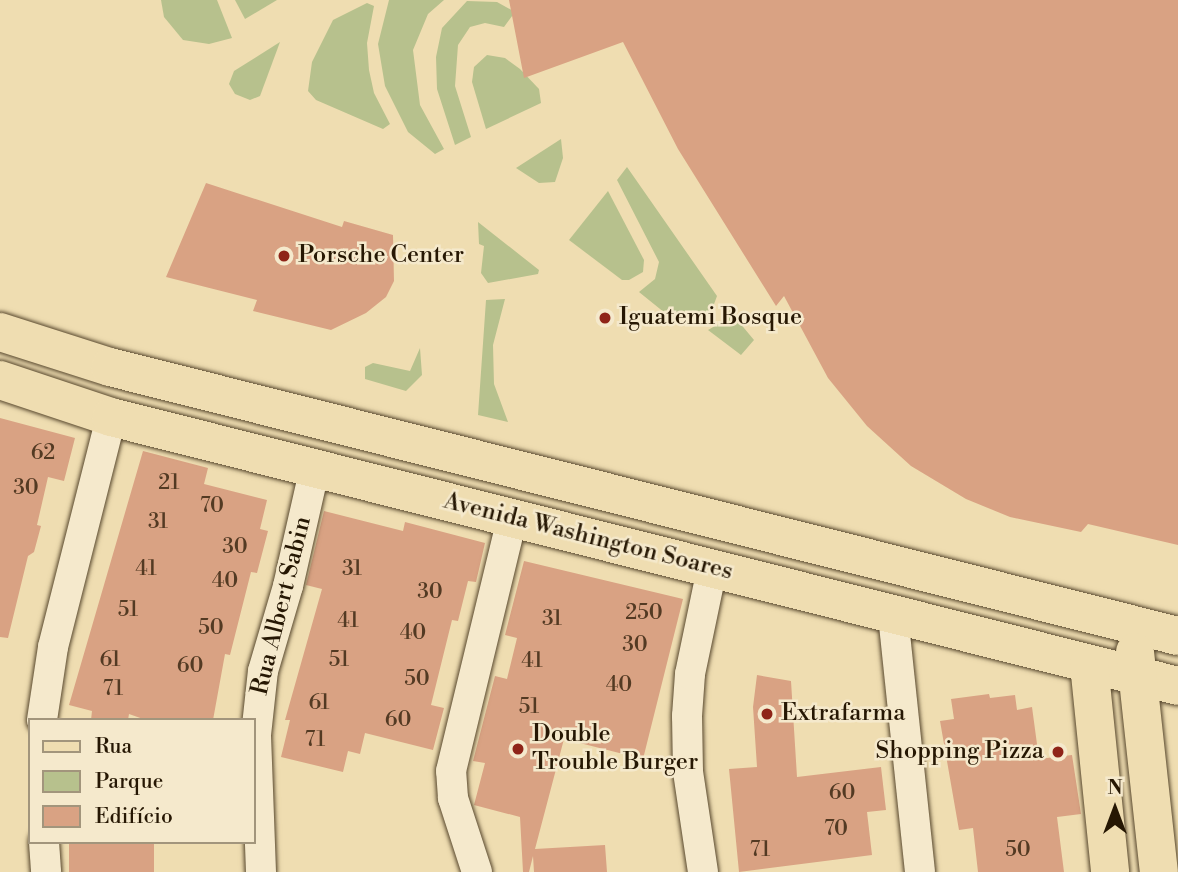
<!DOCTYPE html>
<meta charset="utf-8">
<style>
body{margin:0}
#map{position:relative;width:1178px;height:872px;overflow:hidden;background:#efddb1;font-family:"Libre Bodoni",serif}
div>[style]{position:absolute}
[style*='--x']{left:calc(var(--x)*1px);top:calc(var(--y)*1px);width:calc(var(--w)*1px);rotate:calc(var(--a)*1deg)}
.green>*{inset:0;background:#b7c18d}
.building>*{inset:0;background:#d9a283;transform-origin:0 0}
.roads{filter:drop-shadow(0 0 2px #58482e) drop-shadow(0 0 2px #58482e)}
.minor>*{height:30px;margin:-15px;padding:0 15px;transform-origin:15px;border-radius:15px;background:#f5e9cc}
.major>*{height:38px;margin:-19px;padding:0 19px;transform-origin:19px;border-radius:19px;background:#efddb1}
.dots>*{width:19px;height:19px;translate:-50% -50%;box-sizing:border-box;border:4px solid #f5e9cc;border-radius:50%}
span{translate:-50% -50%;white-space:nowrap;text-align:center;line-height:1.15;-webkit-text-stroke:5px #f5e9cc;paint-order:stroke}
.number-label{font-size:21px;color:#533a23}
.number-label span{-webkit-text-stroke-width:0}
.poi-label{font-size:24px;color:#261703}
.left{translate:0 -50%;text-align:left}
.right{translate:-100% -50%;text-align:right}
.street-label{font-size:24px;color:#261703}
.legend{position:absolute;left:28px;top:718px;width:228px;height:126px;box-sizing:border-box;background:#f5e9cc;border:2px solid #a2957c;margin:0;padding:9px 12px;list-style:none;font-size:21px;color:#261703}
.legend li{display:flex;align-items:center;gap:14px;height:35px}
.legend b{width:35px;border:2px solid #a2957c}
.north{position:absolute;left:1080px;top:774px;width:70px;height:70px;-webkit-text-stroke:5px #f5e9cc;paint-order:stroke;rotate:0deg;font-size:19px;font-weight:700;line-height:28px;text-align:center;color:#261703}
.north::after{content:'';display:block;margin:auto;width:24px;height:32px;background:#261703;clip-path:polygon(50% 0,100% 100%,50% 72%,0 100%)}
</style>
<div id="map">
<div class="green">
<i style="clip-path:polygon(161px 0,217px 0,232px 38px,209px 44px,183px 40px,164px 17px)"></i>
<i style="clip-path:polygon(235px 0,277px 0,245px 19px)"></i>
<i style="clip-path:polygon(389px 0,444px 0,428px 14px,413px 50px,420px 105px,444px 149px,435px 154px,408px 132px,385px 86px,378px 44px)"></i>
<i style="clip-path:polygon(467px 1px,497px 2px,515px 12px,504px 27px,485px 23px,470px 27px,458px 45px,455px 86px,471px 137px,455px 145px,437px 89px,436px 57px,442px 28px)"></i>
<i style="clip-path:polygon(367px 3px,374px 6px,367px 43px,369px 70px,374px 93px,390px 124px,383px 129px,316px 100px,308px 91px,312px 62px,333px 20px)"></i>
<i style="clip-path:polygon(280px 42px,260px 96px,250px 100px,235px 94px,229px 84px,234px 71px)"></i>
<i style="clip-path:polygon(487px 55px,505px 58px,520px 69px,539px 89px,541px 103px,486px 129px,472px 82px,474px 67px)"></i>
<i style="clip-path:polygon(561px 139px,563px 158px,555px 182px,539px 183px,516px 168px)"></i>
<i style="clip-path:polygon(627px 167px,717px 296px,710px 315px,701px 318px,665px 313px,639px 292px,655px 279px,659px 262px,617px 180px)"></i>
<i style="clip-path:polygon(608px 191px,644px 260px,643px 272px,629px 280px,622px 280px,569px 240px)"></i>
<i style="clip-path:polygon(478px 222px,539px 270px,538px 274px,488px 283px,481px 273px,484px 246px,479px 244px)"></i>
<i style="clip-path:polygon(505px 299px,493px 345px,494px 384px,508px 422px,478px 415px,486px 300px)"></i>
<i style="clip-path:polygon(729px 310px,754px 340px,741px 355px,708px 330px,722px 322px)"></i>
<i style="clip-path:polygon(420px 348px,422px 375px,406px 391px,365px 379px,365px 367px,373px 363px,410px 371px)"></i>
</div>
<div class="building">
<i style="clip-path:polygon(509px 0,1178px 0,1178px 545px,1088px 524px,1081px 532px,1010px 517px,966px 499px,911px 466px,867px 426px,828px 378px,784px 296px,776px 306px,678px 149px,623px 42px,524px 78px)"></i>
<i style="clip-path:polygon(206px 183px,342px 227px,344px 221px,393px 235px,394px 281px,386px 297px,366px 313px,331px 330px,253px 311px,257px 300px,166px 277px)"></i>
<i style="clip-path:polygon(0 418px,75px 438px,64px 481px,48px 477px,37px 525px,41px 526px,34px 552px,28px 556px,8px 638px,0 637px)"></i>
<i style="clip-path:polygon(143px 451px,208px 468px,204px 484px,267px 500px,260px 529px,268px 531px,257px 573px,251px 572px,230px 655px,225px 654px,213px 720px,146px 720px,129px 714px,128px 720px,91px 720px,92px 711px,69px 705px)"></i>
<i style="clip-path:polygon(324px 511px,403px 531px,405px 522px,485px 543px,476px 582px,468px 581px,458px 621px,452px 620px,431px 705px,444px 708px,433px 750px,365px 733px,360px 754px,348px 751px,343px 772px,281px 757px,290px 720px,285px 720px,322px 589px,306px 585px)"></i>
<i style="clip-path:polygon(524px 561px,683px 599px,643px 759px,564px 739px,535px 849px,605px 845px,607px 872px,534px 872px,533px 856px,529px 872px,523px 872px,520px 817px,474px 805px,485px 763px,473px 761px,495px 676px,507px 679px,517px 638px,505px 635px)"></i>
<i style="clip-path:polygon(757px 675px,791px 681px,797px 777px,881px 767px,886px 810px,867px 812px,872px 855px,739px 872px,729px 769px,757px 767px,753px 707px)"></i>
<i style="clip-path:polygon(989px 694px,990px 698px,1015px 695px,1017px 710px,1032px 707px,1039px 759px,1072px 755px,1081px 814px,1057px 817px,1064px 872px,978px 872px,973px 828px,959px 830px,940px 721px,954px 719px,951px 699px)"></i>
<i style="left:69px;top:842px;width:85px;height:30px"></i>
</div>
<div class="roads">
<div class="minor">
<i style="--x:893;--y:615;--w:258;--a:84"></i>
<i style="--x:42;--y:720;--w:74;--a:-81.4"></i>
<i style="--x:53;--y:647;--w:237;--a:-75.8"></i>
<i style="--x:44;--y:842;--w:30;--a:86"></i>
<i style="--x:261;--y:872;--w:137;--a:-92.1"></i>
<i style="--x:256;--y:735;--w:64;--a:-83.8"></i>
<i style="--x:263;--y:671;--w:89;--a:-73.6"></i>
<i style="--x:288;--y:586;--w:122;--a:-77.2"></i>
<i style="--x:477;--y:872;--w:78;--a:-108"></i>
<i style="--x:453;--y:798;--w:27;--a:-94"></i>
<i style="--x:451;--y:771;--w:260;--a:-76.4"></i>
<i style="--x:703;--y:872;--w:101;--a:-98.5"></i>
<i style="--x:688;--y:772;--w:56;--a:-91"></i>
<i style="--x:687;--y:716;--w:42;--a:-85.9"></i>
<i style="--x:690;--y:674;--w:107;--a:-78.2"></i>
</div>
<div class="major">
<i style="--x:0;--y:332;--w:115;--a:17.7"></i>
<i style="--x:110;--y:367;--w:1101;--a:14.14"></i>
<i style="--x:0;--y:380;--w:117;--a:18.4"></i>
<i style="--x:111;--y:417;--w:1100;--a:14.15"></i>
<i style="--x:1135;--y:652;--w:221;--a:83.8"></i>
<i style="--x:1089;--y:664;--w:209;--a:84.2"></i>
</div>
</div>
<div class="dots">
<i style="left:284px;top:256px;background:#8f2418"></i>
<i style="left:605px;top:318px;background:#8f2418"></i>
<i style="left:767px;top:714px;background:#8f2418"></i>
<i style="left:518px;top:749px;background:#8f2418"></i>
<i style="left:1058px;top:752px;background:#8f2418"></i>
</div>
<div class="number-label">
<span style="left:43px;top:453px">62</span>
<span style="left:169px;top:483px">21</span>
<span style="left:26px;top:488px">30</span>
<span style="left:212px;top:506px">70</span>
<span style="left:158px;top:522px">31</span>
<span style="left:235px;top:547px">30</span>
<span style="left:146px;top:569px">41</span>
<span style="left:352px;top:569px">31</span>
<span style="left:225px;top:581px">40</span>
<span style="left:430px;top:592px">30</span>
<span style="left:128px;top:610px">51</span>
<span style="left:644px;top:613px">250</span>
<span style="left:552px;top:619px">31</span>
<span style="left:348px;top:621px">41</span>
<span style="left:211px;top:628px">50</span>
<span style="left:413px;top:633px">40</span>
<span style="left:635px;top:645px">30</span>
<span style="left:110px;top:660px">61</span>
<span style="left:339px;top:660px">51</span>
<span style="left:532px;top:661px">41</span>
<span style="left:190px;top:666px">60</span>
<span style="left:417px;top:679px">50</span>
<span style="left:619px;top:685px">40</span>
<span style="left:113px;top:689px">71</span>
<span style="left:319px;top:703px">61</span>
<span style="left:529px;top:707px">51</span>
<span style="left:398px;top:720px">60</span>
<span style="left:315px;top:740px">71</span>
<span style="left:842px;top:793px">60</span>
<span style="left:836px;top:829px">70</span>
<span style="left:760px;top:850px">71</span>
<span style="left:1018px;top:850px">50</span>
</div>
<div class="poi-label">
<span class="left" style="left:298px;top:256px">Porsche Center</span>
<span class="left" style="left:619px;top:318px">Iguatemi Bosque</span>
<span class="left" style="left:781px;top:714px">Extrafarma</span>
<span class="left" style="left:532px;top:749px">Double<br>Trouble Burger</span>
<span class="right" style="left:1044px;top:752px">Shopping Pizza</span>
</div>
<div class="street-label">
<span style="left:588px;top:537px;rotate:14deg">Avenida Washington Soares</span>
<span style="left:282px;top:606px;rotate:-76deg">Rua Albert Sabin</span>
</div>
<ul class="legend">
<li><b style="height:9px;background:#efddb1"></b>Rua</li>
<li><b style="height:19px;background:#b7c18d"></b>Parque</li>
<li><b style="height:19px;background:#d9a283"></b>Edifício</li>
</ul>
<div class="north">N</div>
</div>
